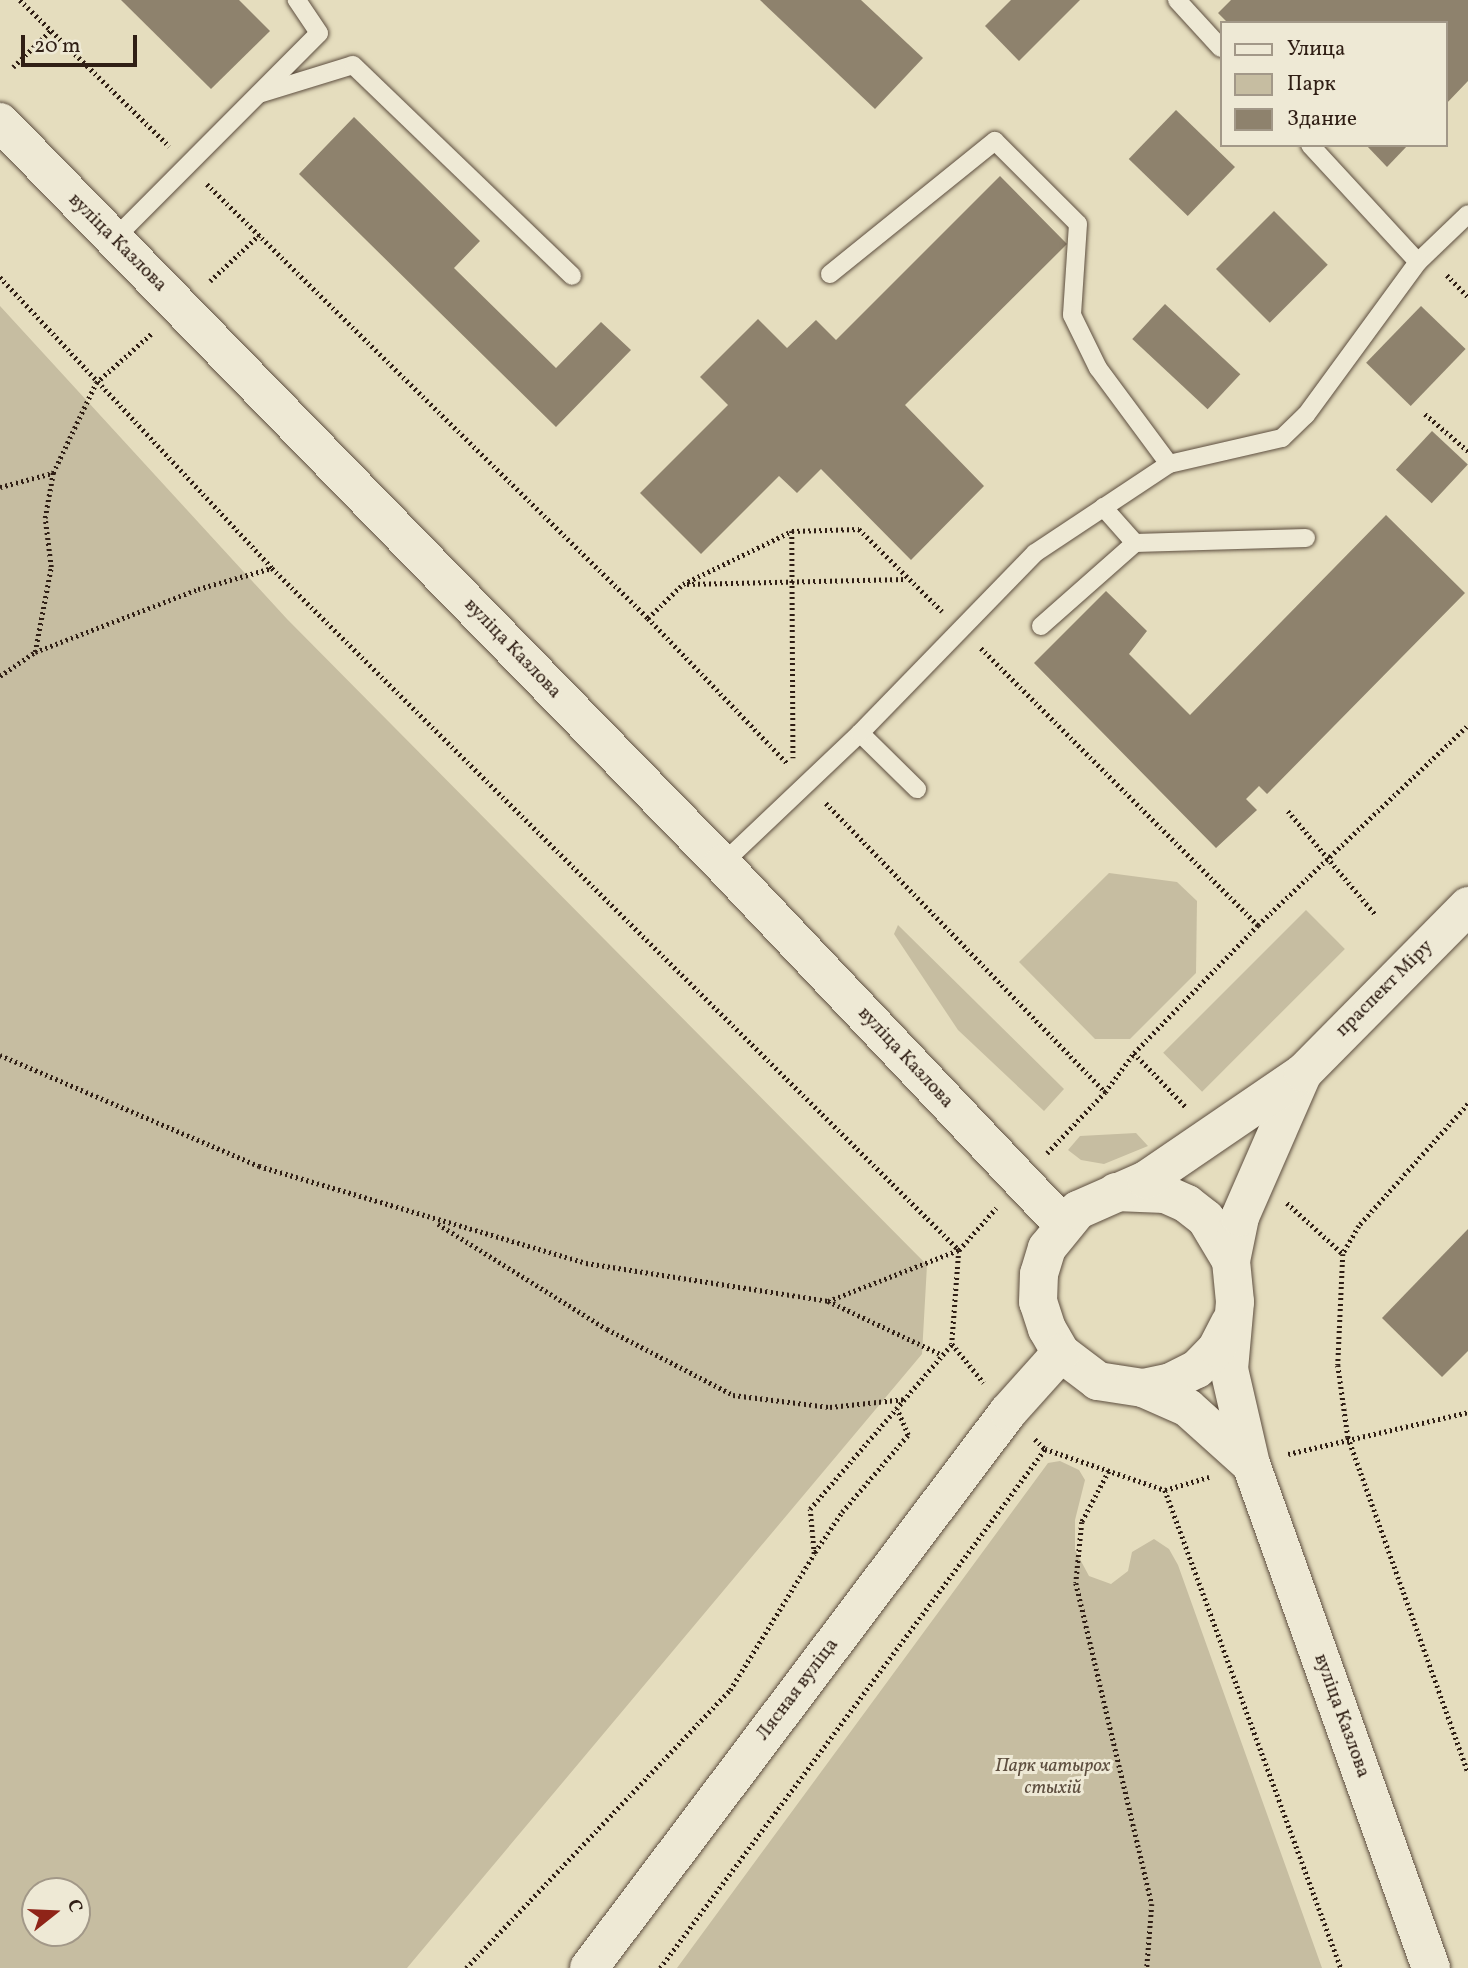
<!DOCTYPE html>
<meta charset="utf-8">
<style>
body{margin:0}
#map{position:relative;width:1468px;height:1968px;overflow:hidden;background:#e5ddbe;font-family:Vollkorn,serif}
div>[style]{position:absolute}
[style*='--x']{left:calc(var(--x)*1px);top:calc(var(--y)*1px);width:calc(var(--w)*1px);rotate:calc(var(--a)*1deg)}
.green>*{inset:0;background:#c6bda1;transform-origin:0 0}
.building>*{inset:0;background:#8e826d;transform-origin:0 0}
.path>*{height:4.5px;margin-top:-2.25px;transform-origin:0;background:repeating-linear-gradient(90deg,#301f15 0 2px,transparent 0 5.5px)}
.roads{filter:drop-shadow(0 0 2px #5d4e3f) drop-shadow(0 0 2px #5d4e3f)}
.service>*{height:18px;margin:-9px;padding:0 9px;transform-origin:9px;border-radius:9px;background:#eee9d5}
.secondary>*{height:38px;margin:-19px;padding:0 19px;transform-origin:19px;border-radius:19px;background:#eee9d5}
span{translate:-50% -50%;white-space:nowrap;text-align:center;line-height:1.15;-webkit-text-stroke:6px #eee9d5;paint-order:stroke}
.street-label{font-size:19px;color:#301f15}
.park-label{font-size:19px;color:#5d4e3f;font-style:italic}
.legend{position:absolute;left:1220px;top:21px;width:228px;height:126px;box-sizing:border-box;background:#eee9d5;border:2px solid #a29888;margin:0;padding:9px 12px;list-style:none;font-size:21px;color:#301f15}
.legend li{display:flex;align-items:center;gap:14px;height:35px}
.legend b{width:35px;border:2px solid #a29888}
.north{position:absolute;left:21px;top:1877px;width:70px;height:70px;box-sizing:border-box;background:#eee9d5;border:2px solid #a29888;border-radius:50%;rotate:72deg;font-size:19px;font-weight:700;line-height:28px;text-align:center;color:#301f15}
.north::after{content:'';display:block;margin:auto;width:24px;height:32px;background:#8f2418;clip-path:polygon(50% 0,100% 100%,50% 72%,0 100%)}
.scale{position:absolute;left:21px;top:35px;width:116px;height:32px;box-sizing:border-box;border:4px solid #301f15;border-top:0;padding-left:9px;font-size:21px;line-height:24px;white-space:nowrap;color:#301f15;-webkit-text-stroke:5px #eee9d5;paint-order:stroke}
</style>
<div id="map">
<div class="green">
<i style="clip-path:polygon(evenodd,0 306px,287px 619px,927px 1265px,922px 1354px,407px 1968px,0 1968px,0 306px,35px 1891px,77px 1891px,77px 1933px,35px 1933px,35px 1891px)"></i>
<i style="clip-path:polygon(1109px 873px,1177px 882px,1197px 901px,1196px 973px,1130px 1039px,1095px 1039px,1019px 962px)"></i>
<i style="left:1306px;top:910px;width:55px;height:202px;rotate:45deg"></i>
<i style="clip-path:polygon(898px 925px,1064px 1089px,1044px 1111px,958px 1030px,894px 934px)"></i>
<i style="clip-path:polygon(1136px 1133px,1148px 1146px,1104px 1164px,1081px 1160px,1068px 1150px,1080px 1136px)"></i>
<i style="clip-path:polygon(1060px 1461px,1079px 1470px,1085px 1480px,1075px 1520px,1075px 1550px,1089px 1576px,1111px 1584px,1128px 1571px,1132px 1552px,1154px 1539px,1169px 1549px,1178px 1565px,1322px 1968px,677px 1968px,1048px 1463px)"></i>
</div>
<div class="building">
<i style="clip-path:polygon(121px 0,239px 0,270px 31px,211px 89px)"></i>
<i style="clip-path:polygon(760px 0,861px 0,923px 58px,875px 109px)"></i>
<i style="clip-path:polygon(1011px 0,1080px 0,1019px 61px,985px 26px)"></i>
<i style="clip-path:polygon(1231px 0,1468px 0,1468px 81px,1445px 105px,1445px 23px,1228px 23px,1218px 13px)"></i>
<i style="left:1176px;top:110px;width:82px;height:68px;rotate:44deg"></i>
<i style="clip-path:polygon(354px 117px,480px 241px,454px 268px,556px 368px,601px 322px,631px 350px,556px 427px,299px 174px)"></i>
<i style="clip-path:polygon(1366px 145px,1408px 145px,1387px 167px)"></i>
<i style="clip-path:polygon(1000px 176px,1067px 244px,905px 405px,984px 486px,911px 560px,821px 469px,797px 493px,779px 476px,701px 554px,640px 493px,728px 405px,700px 377px,758px 319px,787px 348px,816px 320px,836px 340px)"></i>
<i style="left:1274px;top:211px;width:76px;height:82px;rotate:45deg"></i>
<i style="left:1165px;top:304px;width:103px;height:48px;rotate:43deg"></i>
<i style="left:1421px;top:306px;width:62px;height:79px;rotate:44deg"></i>
<i style="left:1432px;top:431px;width:49px;height:53px;rotate:43deg"></i>
<i style="clip-path:polygon(1386px 515px,1465px 593px,1267px 794px,1259px 786px,1246px 799px,1257px 810px,1216px 848px,1034px 663px,1106px 591px,1147px 631px,1129px 654px,1190px 715px)"></i>
<i style="clip-path:polygon(1468px 1229px,1468px 1351px,1442px 1377px,1382px 1318px)"></i>
</div>
<div class="path">
<i style="--x:20;--y:0;--w:209;--a:44.4"></i>
<i style="--x:13;--y:67;--w:52;--a:-44.2"></i>
<i style="--x:207;--y:184;--w:619;--a:44.54"></i>
<i style="--x:648;--y:618;--w:202;--a:46.2"></i>
<i style="--x:1447;--y:275;--w:30;--a:46"></i>
<i style="--x:0;--y:277;--w:398;--a:46.9"></i>
<i style="--x:272;--y:568;--w:968;--a:44.79"></i>
<i style="--x:959;--y:1250;--w:94;--a:94.3"></i>
<i style="--x:952;--y:1344;--w:50;--a:50.6"></i>
<i style="--x:210;--y:281;--w:67;--a:-43.2"></i>
<i style="--x:1425;--y:414;--w:57;--a:40.7"></i>
<i style="--x:0;--y:487;--w:55;--a:-14.8"></i>
<i style="--x:792;--y:531;--w:227;--a:89.7"></i>
<i style="--x:687;--y:584;--w:219;--a:-1.3"></i>
<i style="--x:648;--y:618;--w:49;--a:-44.2"></i>
<i style="--x:683;--y:584;--w:121;--a:-25.9"></i>
<i style="--x:792;--y:531;--w:67;--a:-1.7"></i>
<i style="--x:859;--y:529;--w:117;--a:44.7"></i>
<i style="--x:981;--y:648;--w:392;--a:45"></i>
<i style="--x:35;--y:652;--w:175;--a:-21.1"></i>
<i style="--x:198;--y:589;--w:77;--a:-15.8"></i>
<i style="--x:0;--y:676;--w:42;--a:-34.4"></i>
<i style="--x:35;--y:652;--w:86;--a:-79.3"></i>
<i style="--x:51;--y:567;--w:49;--a:-97"></i>
<i style="--x:45;--y:518;--w:46;--a:-79.9"></i>
<i style="--x:53;--y:473;--w:100;--a:-64.5"></i>
<i style="--x:96;--y:383;--w:74;--a:-41.7"></i>
<i style="--x:826;--y:803;--w:402;--a:46"></i>
<i style="--x:1288;--y:811;--w:136;--a:49.8"></i>
<i style="--x:1134;--y:1053;--w:76;--a:46.1"></i>
<i style="--x:0;--y:1055;--w:282;--a:23.2"></i>
<i style="--x:259;--y:1166;--w:341;--a:16.5"></i>
<i style="--x:586;--y:1263;--w:245;--a:8.9"></i>
<i style="--x:828;--y:1301;--w:126;--a:25.3"></i>
<i style="--x:1468;--y:1104;--w:164;--a:131.8"></i>
<i style="--x:1359;--y:1226;--w:32;--a:120"></i>
<i style="--x:1343;--y:1254;--w:111;--a:92.6"></i>
<i style="--x:1338;--y:1365;--w:73;--a:82.1"></i>
<i style="--x:1348;--y:1437;--w:356;--a:70.3"></i>
<i style="--x:1047;--y:1153;--w:84;--a:-46.4"></i>
<i style="--x:1105;--y:1092;--w:49;--a:-53.4"></i>
<i style="--x:1134;--y:1053;--w:178;--a:-45.9"></i>
<i style="--x:1258;--y:925;--w:290;--a:-43.6"></i>
<i style="--x:1287;--y:1203;--w:76;--a:42.3"></i>
<i style="--x:438;--y:1224;--w:199;--a:31.9"></i>
<i style="--x:607;--y:1329;--w:142;--a:27.6"></i>
<i style="--x:733;--y:1395;--w:98;--a:7.1"></i>
<i style="--x:830;--y:1407;--w:76;--a:-6"></i>
<i style="--x:828;--y:1301;--w:141;--a:-21.3"></i>
<i style="--x:959;--y:1250;--w:56;--a:-48.6"></i>
<i style="--x:1035;--y:1439;--w:14;--a:45"></i>
<i style="--x:1045;--y:1449;--w:127;--a:18.9"></i>
<i style="--x:1165;--y:1490;--w:46;--a:-16.5"></i>
<i style="--x:1288;--y:1454;--w:185;--a:-13.1"></i>
<i style="--x:1109;--y:1471;--w:58;--a:117.9"></i>
<i style="--x:1082;--y:1522;--w:61;--a:95.6"></i>
<i style="--x:1076;--y:1583;--w:330;--a:76.7"></i>
<i style="--x:1152;--y:1904;--w:64;--a:94.5"></i>
<i style="--x:1165;--y:1490;--w:509;--a:69.79"></i>
<i style="--x:815;--y:1552;--w:48;--a:-56"></i>
<i style="--x:842;--y:1512;--w:101;--a:-49.4"></i>
<i style="--x:908;--y:1435;--w:28;--a:-113"></i>
<i style="--x:466;--y:1968;--w:383;--a:-46.5"></i>
<i style="--x:730;--y:1690;--w:160;--a:-58.3"></i>
<i style="--x:814;--y:1554;--w:45;--a:-95.1"></i>
<i style="--x:810;--y:1509;--w:218;--a:-49.3"></i>
<i style="--x:660;--y:1968;--w:646;--a:-53.43"></i>
</div>
<div class="roads">
<div class="service">
<i style="--x:1177;--y:0;--w:65;--a:47.5"></i>
<i style="--x:259;--y:94;--w:98;--a:-17.1"></i>
<i style="--x:353;--y:65;--w:304;--a:43.9"></i>
<i style="--x:112;--y:241;--w:293;--a:-45.1"></i>
<i style="--x:319;--y:33;--w:40;--a:-124"></i>
<i style="--x:1418;--y:262;--w:69;--a:-43.8"></i>
<i style="--x:830;--y:274;--w:212;--a:-38.9"></i>
<i style="--x:995;--y:141;--w:117;--a:45"></i>
<i style="--x:1078;--y:224;--w:91;--a:93.8"></i>
<i style="--x:1072;--y:315;--w:59;--a:63.9"></i>
<i style="--x:1098;--y:368;--w:119;--a:53.5"></i>
<i style="--x:1135;--y:543;--w:171;--a:-1.7"></i>
<i style="--x:1041;--y:626;--w:125;--a:-41.4"></i>
<i style="--x:1135;--y:543;--w:48;--a:-131.6"></i>
<i style="--x:860;--y:733;--w:80;--a:44.5"></i>
<i style="--x:722;--y:864;--w:190;--a:-43.5"></i>
<i style="--x:860;--y:733;--w:251;--a:-45.8"></i>
<i style="--x:1035;--y:553;--w:161;--a:-33.6"></i>
<i style="--x:1169;--y:464;--w:116;--a:-13"></i>
<i style="--x:1282;--y:438;--w:33;--a:-44"></i>
<i style="--x:1306;--y:415;--w:190;--a:-53.8"></i>
<i style="--x:1418;--y:262;--w:159;--a:-132.7"></i>
</div>
<div class="secondary">
<i style="--x:0;--y:122;--w:1035;--a:45.78"></i>
<i style="--x:722;--y:864;--w:495;--a:46.6"></i>
<i style="--x:1116;--y:1192;--w:49;--a:2.3"></i>
<i style="--x:1165;--y:1194;--w:24;--a:24"></i>
<i style="--x:1187;--y:1204;--w:24;--a:38"></i>
<i style="--x:1206;--y:1219;--w:49;--a:59.2"></i>
<i style="--x:1231;--y:1261;--w:41;--a:84.4"></i>
<i style="--x:1235;--y:1302;--w:67;--a:95.1"></i>
<i style="--x:1229;--y:1369;--w:98;--a:77"></i>
<i style="--x:1251;--y:1464;--w:535;--a:70.35"></i>
<i style="--x:1231;--y:1261;--w:45;--a:-78.4"></i>
<i style="--x:1240;--y:1217;--w:157;--a:-66.4"></i>
<i style="--x:1143;--y:1388;--w:29;--a:-12"></i>
<i style="--x:1171;--y:1382;--w:29;--a:-27"></i>
<i style="--x:1197;--y:1369;--w:29;--a:-46"></i>
<i style="--x:1217;--y:1348;--w:28;--a:-63"></i>
<i style="--x:1249;--y:1463;--w:82;--a:-138"></i>
<i style="--x:1188;--y:1408;--w:49;--a:-156"></i>
<i style="--x:1143;--y:1388;--w:46;--a:-171.2"></i>
<i style="--x:1098;--y:1381;--w:46;--a:-142.9"></i>
<i style="--x:1061;--y:1353;--w:28;--a:-120"></i>
<i style="--x:1047;--y:1329;--w:28;--a:-108"></i>
<i style="--x:1038;--y:1302;--w:28;--a:-88"></i>
<i style="--x:1039;--y:1274;--w:27;--a:-73"></i>
<i style="--x:1047;--y:1248;--w:49;--a:-50.8"></i>
<i style="--x:1078;--y:1210;--w:74;--a:-23.8"></i>
<i style="--x:1146;--y:1180;--w:190;--a:-34.3"></i>
<i style="--x:1303;--y:1073;--w:235;--a:-45.3"></i>
<i style="--x:589;--y:1968;--w:696;--a:-53"></i>
<i style="--x:1008;--y:1412;--w:79;--a:-48.1"></i>
</div>
</div>
<div class="street-label">
<span style="left:117px;top:243px;rotate:45deg">вуліца Казлова</span>
<span style="left:512px;top:649px;rotate:46deg">вуліца Казлова</span>
<span style="left:1385px;top:989px;rotate:-45deg">праспект Міру</span>
<span style="left:905px;top:1058px;rotate:47deg">вуліца Казлова</span>
<span style="left:798px;top:1690px;rotate:-53deg">Лясная вуліца</span>
<span style="left:1341px;top:1716px;rotate:70deg">вуліца Казлова</span>
</div>
<div class="park-label">
<span style="left:1053px;top:1778px">Парк чатырох<br>стыхій</span>
</div>
<ul class="legend">
<li><b style="height:9px;background:#eee9d5"></b>Улица</li>
<li><b style="height:19px;background:#c6bda1"></b>Парк</li>
<li><b style="height:19px;background:#8e826d"></b>Здание</li>
</ul>
<div class="north">С</div>
<div class="scale">20 m</div>
</div>
